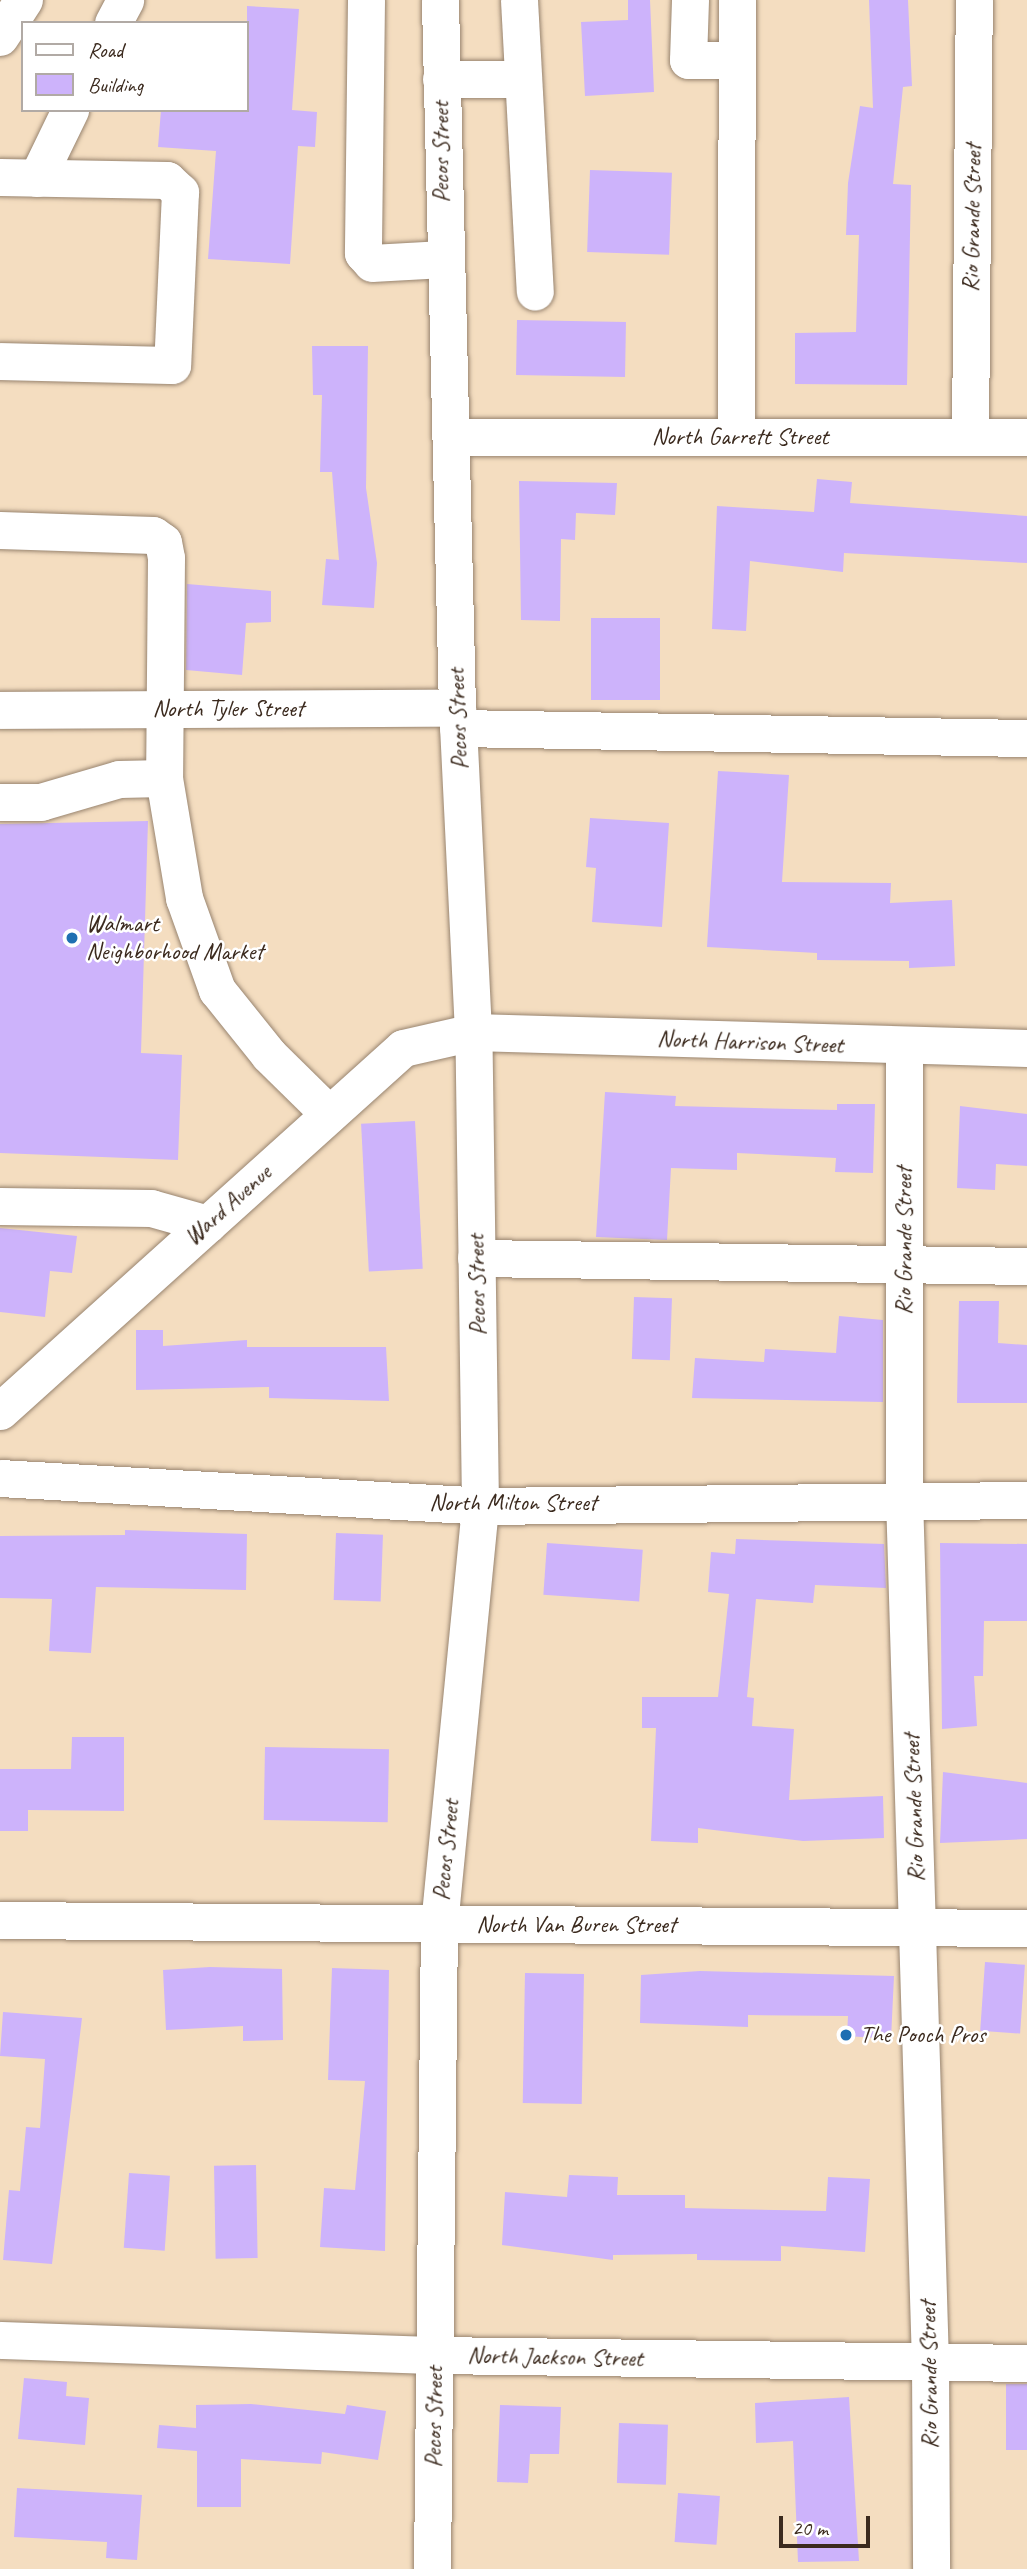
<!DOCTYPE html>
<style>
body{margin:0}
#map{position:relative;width:1027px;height:2569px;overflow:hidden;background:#f4ddc0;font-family:Caveat,sans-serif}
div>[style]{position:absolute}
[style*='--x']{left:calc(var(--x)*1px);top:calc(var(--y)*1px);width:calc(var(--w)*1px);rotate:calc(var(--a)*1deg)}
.building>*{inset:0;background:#cdb3fb;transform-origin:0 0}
.roads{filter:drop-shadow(0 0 2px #98846f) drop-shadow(0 0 2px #98846f)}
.minor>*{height:37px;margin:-18.5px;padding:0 18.5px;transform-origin:18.5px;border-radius:18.5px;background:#fff}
.major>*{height:38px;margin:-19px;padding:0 19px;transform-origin:19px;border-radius:19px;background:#fff}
.dots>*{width:19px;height:19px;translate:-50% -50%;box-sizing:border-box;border:4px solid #fff;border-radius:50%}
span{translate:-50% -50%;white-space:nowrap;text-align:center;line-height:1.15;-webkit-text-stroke:5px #fff;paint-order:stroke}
.street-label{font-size:24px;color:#3b2a1e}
.poi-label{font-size:24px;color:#3b2a1e}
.left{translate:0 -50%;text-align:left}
.legend{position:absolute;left:21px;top:21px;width:228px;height:91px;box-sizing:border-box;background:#fff;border:2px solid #b1aaa5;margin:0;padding:9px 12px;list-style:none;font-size:21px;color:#3b2a1e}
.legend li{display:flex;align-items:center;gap:14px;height:35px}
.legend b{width:35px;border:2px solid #b1aaa5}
.scale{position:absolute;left:779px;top:2516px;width:91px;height:32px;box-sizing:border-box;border:4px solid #3b2a1e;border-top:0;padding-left:9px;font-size:21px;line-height:24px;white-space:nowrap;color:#3b2a1e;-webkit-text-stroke:5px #fff;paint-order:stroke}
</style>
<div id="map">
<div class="building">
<i style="clip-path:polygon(628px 0,650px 0,654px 92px,585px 96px,581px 22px,628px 20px)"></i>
<i style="clip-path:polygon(869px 0,908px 0,912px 86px,903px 87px,893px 184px,911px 185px,907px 385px,795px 384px,795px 333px,856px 332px,859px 235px,846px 235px,848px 183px,860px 106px,873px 108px)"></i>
<i style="clip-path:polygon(247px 6px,299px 9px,292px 110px,317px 112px,315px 147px,298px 146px,290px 264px,208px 259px,216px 151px,158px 147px,161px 110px,247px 110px)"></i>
<i style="left:590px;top:170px;width:82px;height:82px;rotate:2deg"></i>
<i style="left:517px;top:320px;width:109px;height:55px;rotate:1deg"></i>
<i style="clip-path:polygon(312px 346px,368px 346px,366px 488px,377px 563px,374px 608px,322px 605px,326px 559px,339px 560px,332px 472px,320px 472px,322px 395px,313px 395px)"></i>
<i style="clip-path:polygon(817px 479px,852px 482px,850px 503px,1027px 516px,1027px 563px,844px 553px,843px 572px,750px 561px,746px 631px,712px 629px,717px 506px,814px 512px)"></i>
<i style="clip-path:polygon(519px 481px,617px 483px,615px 515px,576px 513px,575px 540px,561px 539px,560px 621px,521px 620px)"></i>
<i style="clip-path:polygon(187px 584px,271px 591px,271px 622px,246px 623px,242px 675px,186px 670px)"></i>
<i style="left:591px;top:618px;width:69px;height:82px"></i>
<i style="clip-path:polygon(718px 771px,789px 775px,782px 882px,891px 883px,890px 903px,952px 900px,955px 966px,909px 968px,909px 961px,817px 960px,817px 953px,707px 947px)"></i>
<i style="clip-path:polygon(590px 818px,669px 823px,662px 927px,592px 922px,596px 868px,586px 867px)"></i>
<i style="clip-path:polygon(148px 821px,141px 1053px,182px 1055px,178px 1160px,0 1153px,0 824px)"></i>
<i style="clip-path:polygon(605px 1092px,676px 1096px,675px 1106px,837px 1110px,837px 1104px,875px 1104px,873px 1173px,835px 1172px,836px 1158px,737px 1153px,737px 1170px,671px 1168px,667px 1240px,596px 1237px)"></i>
<i style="clip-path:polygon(960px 1106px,1027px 1114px,1027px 1166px,996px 1164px,995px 1190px,957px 1188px)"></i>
<i style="left:415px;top:1121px;width:148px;height:54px;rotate:87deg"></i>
<i style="clip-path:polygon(0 1228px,77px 1236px,72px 1273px,50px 1271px,45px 1317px,0 1312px)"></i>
<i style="left:634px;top:1297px;width:38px;height:62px;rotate:2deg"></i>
<i style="clip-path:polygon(959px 1301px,999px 1301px,998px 1343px,1027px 1345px,1027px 1403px,957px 1403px)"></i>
<i style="clip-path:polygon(839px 1316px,883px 1320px,883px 1402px,692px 1398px,695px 1358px,764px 1362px,765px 1349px,836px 1353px)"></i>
<i style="clip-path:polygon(136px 1330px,163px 1330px,163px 1346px,247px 1340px,247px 1347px,386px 1347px,389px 1401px,269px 1398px,269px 1387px,136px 1390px)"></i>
<i style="clip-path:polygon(125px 1530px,247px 1534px,246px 1590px,96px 1587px,91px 1653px,49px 1651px,52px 1599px,0 1598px,0 1536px,125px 1535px)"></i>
<i style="left:336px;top:1533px;width:47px;height:67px;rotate:2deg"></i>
<i style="clip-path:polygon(736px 1539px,884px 1544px,886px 1588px,815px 1585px,813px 1603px,756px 1599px,747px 1697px,754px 1698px,752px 1726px,794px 1729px,789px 1800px,883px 1796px,884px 1838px,803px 1841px,698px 1828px,698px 1843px,651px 1841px,656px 1728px,642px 1728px,642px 1697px,718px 1697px,729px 1594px,708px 1592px,711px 1552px,735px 1554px)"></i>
<i style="left:547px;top:1543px;width:96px;height:52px;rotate:4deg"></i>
<i style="clip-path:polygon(940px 1543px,1027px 1544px,1027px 1621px,984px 1621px,983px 1676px,974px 1676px,977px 1726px,942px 1729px)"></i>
<i style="clip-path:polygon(72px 1737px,124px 1737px,124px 1811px,28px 1810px,28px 1831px,0 1831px,0 1769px,71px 1769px)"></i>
<i style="left:265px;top:1747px;width:124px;height:73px;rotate:1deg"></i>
<i style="clip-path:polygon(943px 1772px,1027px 1783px,1027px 1839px,940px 1843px)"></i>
<i style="left:985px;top:1962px;width:40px;height:69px;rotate:4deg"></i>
<i style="clip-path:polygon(210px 1967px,282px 1969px,283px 2040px,243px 2041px,243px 2026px,166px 2030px,163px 1970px)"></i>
<i style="clip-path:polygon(332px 1968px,389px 1970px,385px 2251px,320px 2247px,324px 2188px,355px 2190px,365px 2081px,328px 2080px)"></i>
<i style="clip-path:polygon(700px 1971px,894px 1976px,891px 2039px,847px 2036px,848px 2016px,748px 2015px,748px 2027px,640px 2023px,641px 1975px)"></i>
<i style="left:525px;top:1973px;width:59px;height:130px;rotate:1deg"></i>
<i style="clip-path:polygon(3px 2012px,82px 2018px,52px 2264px,3px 2260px,9px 2190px,20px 2191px,26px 2127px,40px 2128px,45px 2059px,0 2056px)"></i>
<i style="left:256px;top:2165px;width:93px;height:42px;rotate:89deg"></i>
<i style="left:129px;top:2173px;width:41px;height:75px;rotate:4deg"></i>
<i style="clip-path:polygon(569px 2175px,618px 2177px,617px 2195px,685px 2195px,685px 2208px,826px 2211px,828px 2177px,870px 2179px,865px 2252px,781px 2246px,781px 2261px,697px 2260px,697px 2254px,613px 2255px,613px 2260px,502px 2245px,505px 2192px,567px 2197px)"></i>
<i style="clip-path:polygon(24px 2378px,67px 2382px,66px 2396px,89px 2398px,85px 2445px,18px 2439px)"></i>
<i style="left:1006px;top:2384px;width:21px;height:66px"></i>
<i style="clip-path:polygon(849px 2397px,859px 2561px,798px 2562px,793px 2441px,756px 2443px,755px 2403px)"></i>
<i style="clip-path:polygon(251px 2404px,345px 2414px,347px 2405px,386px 2411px,378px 2460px,322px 2452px,321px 2464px,241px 2459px,241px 2507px,197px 2507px,197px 2451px,157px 2448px,159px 2425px,196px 2428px,196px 2405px)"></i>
<i style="clip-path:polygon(500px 2405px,561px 2407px,559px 2454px,530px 2454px,528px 2483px,497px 2482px)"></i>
<i style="left:619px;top:2423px;width:49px;height:60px;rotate:2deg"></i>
<i style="clip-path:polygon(17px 2488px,142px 2495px,137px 2560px,106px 2558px,107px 2542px,14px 2537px)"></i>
<i style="left:678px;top:2493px;width:42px;height:49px;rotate:4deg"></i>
</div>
<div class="roads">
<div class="minor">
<i style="--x:366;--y:0;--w:253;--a:90.7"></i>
<i style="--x:363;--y:253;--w:13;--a:48"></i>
<i style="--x:372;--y:263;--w:71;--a:-3.2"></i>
<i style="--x:519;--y:0;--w:292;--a:86.9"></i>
<i style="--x:690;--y:0;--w:60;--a:91.9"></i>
<i style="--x:688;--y:60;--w:47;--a:0"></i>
<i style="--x:113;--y:23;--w:26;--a:-62"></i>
<i style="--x:441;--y:79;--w:82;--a:0"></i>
<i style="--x:0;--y:177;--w:167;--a:1"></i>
<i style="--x:167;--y:180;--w:18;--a:43"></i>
<i style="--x:180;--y:192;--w:173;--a:92.6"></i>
<i style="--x:172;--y:365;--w:172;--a:-178.7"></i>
<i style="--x:37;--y:178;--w:76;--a:-64.1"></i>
<i style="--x:453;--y:437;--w:574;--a:0"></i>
<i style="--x:736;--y:437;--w:437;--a:-89.9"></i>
<i style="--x:970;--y:437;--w:437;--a:-89.5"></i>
<i style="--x:0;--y:530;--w:153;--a:1.9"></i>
<i style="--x:153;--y:535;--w:12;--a:35"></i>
<i style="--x:163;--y:542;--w:16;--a:79"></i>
<i style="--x:166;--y:558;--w:220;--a:90.5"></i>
<i style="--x:164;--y:778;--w:45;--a:178.7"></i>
<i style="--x:119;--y:779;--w:81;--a:163.6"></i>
<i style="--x:41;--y:802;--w:41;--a:180"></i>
<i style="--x:0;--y:710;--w:457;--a:-0.3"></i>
<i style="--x:458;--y:728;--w:569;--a:1.01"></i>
<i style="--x:164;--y:778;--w:122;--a:80.5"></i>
<i style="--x:184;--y:898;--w:98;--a:70.3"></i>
<i style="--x:217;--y:990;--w:83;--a:51.3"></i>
<i style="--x:269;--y:1055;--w:84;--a:44.5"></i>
<i style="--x:904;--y:1047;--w:450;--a:90"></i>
<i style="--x:904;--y:1497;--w:865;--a:88.28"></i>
<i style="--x:930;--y:2362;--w:207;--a:89.7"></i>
<i style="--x:0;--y:1206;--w:151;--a:0.8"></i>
<i style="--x:151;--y:1208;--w:59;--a:15.7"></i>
<i style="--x:476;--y:1258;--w:551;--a:0.83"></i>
<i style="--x:0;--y:1411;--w:542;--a:-42.01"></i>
<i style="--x:403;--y:1048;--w:72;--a:-12.9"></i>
<i style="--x:473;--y:1032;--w:554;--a:1.65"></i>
<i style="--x:0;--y:1478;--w:481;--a:3.3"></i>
<i style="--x:480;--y:1506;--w:547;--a:-0.63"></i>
<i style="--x:0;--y:1920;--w:1027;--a:0.45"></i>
<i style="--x:0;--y:2340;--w:434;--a:2"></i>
<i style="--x:434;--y:2355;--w:593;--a:0.77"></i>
<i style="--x:432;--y:2569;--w:644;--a:-89.38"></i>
<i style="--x:439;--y:1925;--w:421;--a:-84.4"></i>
<i style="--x:480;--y:1506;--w:474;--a:-90.8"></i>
<i style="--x:473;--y:1032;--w:324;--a:-92.8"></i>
<i style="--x:457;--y:708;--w:708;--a:-91.38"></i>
</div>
<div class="major">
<i style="--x:0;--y:37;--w:44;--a:-57"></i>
</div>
</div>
<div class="dots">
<i style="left:72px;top:938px;background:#1f6fb2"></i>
<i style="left:846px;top:2035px;background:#1f6fb2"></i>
</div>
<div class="street-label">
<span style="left:441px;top:152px;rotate:-90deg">Pecos Street</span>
<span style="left:972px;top:218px;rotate:-89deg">Rio Grande Street</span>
<span style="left:740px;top:437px">North Garrett Street</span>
<span style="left:228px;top:709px">North Tyler Street</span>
<span style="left:458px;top:719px;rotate:-92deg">Pecos Street</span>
<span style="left:750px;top:1042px;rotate:2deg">North Harrison Street</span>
<span style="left:228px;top:1205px;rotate:-42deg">Ward Avenue</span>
<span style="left:904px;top:1241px;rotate:-90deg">Rio Grande Street</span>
<span style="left:477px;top:1285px;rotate:-91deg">Pecos Street</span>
<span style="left:513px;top:1503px">North Milton Street</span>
<span style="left:914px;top:1808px;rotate:-92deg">Rio Grande Street</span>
<span style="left:446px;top:1850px;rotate:-84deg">Pecos Street</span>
<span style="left:576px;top:1925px">North Van Buren Street</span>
<span style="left:555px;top:2357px;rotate:1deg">North Jackson Street</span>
<span style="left:929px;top:2375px;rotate:-91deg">Rio Grande Street</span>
<span style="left:434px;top:2417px;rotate:-89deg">Pecos Street</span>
</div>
<div class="poi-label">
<span class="left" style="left:86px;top:938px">Walmart<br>Neighborhood Market</span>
<span class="left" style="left:860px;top:2035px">The Pooch Pros</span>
</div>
<ul class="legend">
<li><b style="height:9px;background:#fff"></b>Road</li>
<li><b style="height:19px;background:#cdb3fb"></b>Building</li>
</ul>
<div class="scale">20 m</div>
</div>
